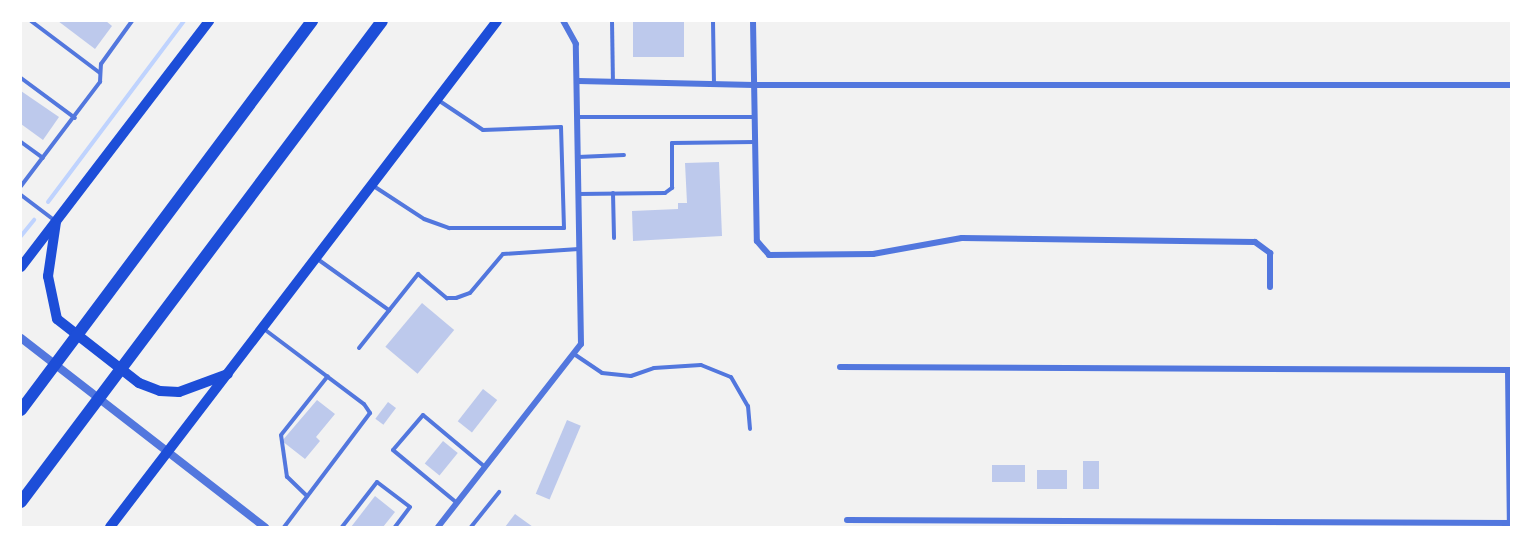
<!DOCTYPE html>
<style>
body{margin:0}
#map{position:relative;width:1532px;height:548px;overflow:hidden;background:#f2f2f2;font-family:"Roboto Condensed",sans-serif}
div>[style]{position:absolute}
[style*='--x']{left:calc(var(--x)*1px);top:calc(var(--y)*1px);width:calc(var(--w)*1px);rotate:calc(var(--a)*1deg)}
.stream>*{height:4px;margin:-2px;padding:0 2px;transform-origin:2px;border-radius:2px;background:#bfd3fe}
.building>*{inset:0;background:#bdc9ec;transform-origin:0 0}
.service>*{height:4px;margin:-2px;padding:0 2px;transform-origin:2px;border-radius:2px;background:#5277de}
.minor>*{height:6px;margin:-3px;padding:0 3px;transform-origin:3px;border-radius:3px;background:#5277de}
.tertiary>*{height:8px;margin:-4px;padding:0 4px;transform-origin:4px;border-radius:4px;background:#5277de}
.secondary>*{height:10px;margin:-5px;padding:0 5px;transform-origin:5px;border-radius:5px;background:#1d4ed8}
.motorway>*{height:12px;margin:-6px;padding:0 6px;transform-origin:6px;border-radius:6px;background:#1d4ed8}
span{translate:-50% -50%;white-space:nowrap;text-align:center;line-height:1.15;-webkit-text-stroke:4.5px #fff;paint-order:stroke}
.frame{position:absolute;inset:0;border:22px solid #fff;pointer-events:none}
</style>
<div id="map">
<div class="stream">
<i style="--x:48;--y:202;--w:226;--a:-53.1"></i>
<i style="--x:21;--y:236;--w:21;--a:-51"></i>
</div>
<div class="building">
<i style="clip-path:polygon(58px 21px,106px 21px,112px 26px,95px 49px)"></i>
<i style="left:633px;top:21px;width:51px;height:36px"></i>
<i style="clip-path:polygon(21px 91px,59px 117px,43px 140px,21px 124px)"></i>
<i style="clip-path:polygon(719px 162px,722px 236px,633px 241px,632px 211px,678px 209px,678px 203px,687px 203px,685px 163px)"></i>
<i style="left:422px;top:303px;width:42px;height:57px;rotate:40deg"></i>
<i style="left:483px;top:389px;width:18px;height:41px;rotate:38deg"></i>
<i style="clip-path:polygon(317px 400px,335px 414px,316px 437px,320px 441px,305px 459px,282px 441px)"></i>
<i style="left:388px;top:402px;width:10px;height:21px;rotate:37deg"></i>
<i style="left:567px;top:420px;width:15px;height:80px;rotate:23deg"></i>
<i style="left:443px;top:441px;width:19px;height:29px;rotate:39deg"></i>
<i style="left:1083px;top:461px;width:16px;height:28px"></i>
<i style="left:992px;top:465px;width:33px;height:17px"></i>
<i style="left:1037px;top:470px;width:30px;height:19px"></i>
<i style="clip-path:polygon(375px 496px,395px 512px,383px 527px,351px 527px)"></i>
<i style="clip-path:polygon(515px 514px,533px 527px,505px 527px)"></i>
</div>
<div class="service">
<i style="--x:31;--y:21;--w:86;--a:37"></i>
<i style="--x:612;--y:21;--w:61;--a:89.1"></i>
<i style="--x:713;--y:21;--w:63;--a:89.1"></i>
<i style="--x:21;--y:78;--w:67;--a:36.5"></i>
<i style="--x:578;--y:117;--w:176;--a:0"></i>
<i style="--x:21;--y:142;--w:27;--a:36"></i>
<i style="--x:578;--y:157;--w:46;--a:-2.5"></i>
<i style="--x:372;--y:185;--w:62;--a:33.2"></i>
<i style="--x:424;--y:219;--w:27;--a:20"></i>
<i style="--x:449;--y:228;--w:115;--a:0"></i>
<i style="--x:564;--y:228;--w:101;--a:-91.7"></i>
<i style="--x:561;--y:127;--w:78;--a:177.8"></i>
<i style="--x:483;--y:130;--w:54;--a:-146.3"></i>
<i style="--x:21;--y:186;--w:131;--a:-52.8"></i>
<i style="--x:100;--y:82;--w:18;--a:-87"></i>
<i style="--x:101;--y:64;--w:53;--a:-54.2"></i>
<i style="--x:613;--y:193;--w:45;--a:88.7"></i>
<i style="--x:578;--y:194;--w:87;--a:-0.7"></i>
<i style="--x:665;--y:193;--w:9;--a:-36"></i>
<i style="--x:672;--y:188;--w:45;--a:-90"></i>
<i style="--x:672;--y:143;--w:83;--a:-0.7"></i>
<i style="--x:21;--y:195;--w:41;--a:37.1"></i>
<i style="--x:316;--y:258;--w:90;--a:35.5"></i>
<i style="--x:264;--y:329;--w:125;--a:36.9"></i>
<i style="--x:364;--y:404;--w:11;--a:56"></i>
<i style="--x:370;--y:413;--w:143;--a:127"></i>
<i style="--x:359;--y:348;--w:95;--a:-51.4"></i>
<i style="--x:418;--y:274;--w:38;--a:40"></i>
<i style="--x:447;--y:298;--w:9;--a:0"></i>
<i style="--x:456;--y:298;--w:15;--a:-20"></i>
<i style="--x:470;--y:293;--w:51;--a:-49.8"></i>
<i style="--x:503;--y:254;--w:76;--a:-3.8"></i>
<i style="--x:574;--y:354;--w:34;--a:34"></i>
<i style="--x:602;--y:373;--w:29;--a:6"></i>
<i style="--x:631;--y:376;--w:24;--a:-19"></i>
<i style="--x:654;--y:368;--w:47;--a:-3.7"></i>
<i style="--x:701;--y:365;--w:32;--a:22"></i>
<i style="--x:731;--y:377;--w:34;--a:60"></i>
<i style="--x:748;--y:406;--w:23;--a:85"></i>
<i style="--x:307;--y:496;--w:28;--a:-136"></i>
<i style="--x:287;--y:477;--w:42;--a:-98.1"></i>
<i style="--x:281;--y:435;--w:75;--a:-51.5"></i>
<i style="--x:457;--y:503;--w:83;--a:-140.4"></i>
<i style="--x:393;--y:450;--w:46;--a:-49.4"></i>
<i style="--x:423;--y:415;--w:81;--a:40"></i>
<i style="--x:342;--y:527;--w:57;--a:-52.1"></i>
<i style="--x:377;--y:482;--w:41;--a:37.1"></i>
<i style="--x:410;--y:507;--w:25;--a:127"></i>
<i style="--x:471;--y:527;--w:45;--a:-51.3"></i>
</div>
<div class="minor">
<i style="--x:753;--y:21;--w:220;--a:89"></i>
<i style="--x:757;--y:241;--w:18;--a:49"></i>
<i style="--x:769;--y:255;--w:104;--a:-0.6"></i>
<i style="--x:873;--y:254;--w:90;--a:-10.2"></i>
<i style="--x:962;--y:238;--w:293;--a:0.8"></i>
<i style="--x:1255;--y:242;--w:19;--a:36"></i>
<i style="--x:1270;--y:253;--w:34;--a:90"></i>
<i style="--x:578;--y:81;--w:176;--a:1.3"></i>
<i style="--x:754;--y:85;--w:757;--a:0"></i>
<i style="--x:840;--y:367;--w:671;--a:0.26"></i>
<i style="--x:1508;--y:370;--w:153;--a:89.3"></i>
<i style="--x:847;--y:520;--w:664;--a:0.26"></i>
<i style="--x:438;--y:527;--w:232;--a:-52"></i>
<i style="--x:581;--y:344;--w:300;--a:-91"></i>
<i style="--x:576;--y:44;--w:26;--a:-119"></i>
</div>
<div class="tertiary">
<i style="--x:21;--y:338;--w:309;--a:37.8"></i>
</div>
<div class="secondary">
<i style="--x:56;--y:222;--w:55;--a:98.4"></i>
<i style="--x:48;--y:276;--w:44;--a:78.2"></i>
<i style="--x:57;--y:319;--w:104;--a:38"></i>
<i style="--x:139;--y:383;--w:22;--a:21"></i>
<i style="--x:160;--y:391;--w:19;--a:3"></i>
<i style="--x:179;--y:392;--w:52;--a:-20.2"></i>
<i style="--x:21;--y:267;--w:310;--a:-52.6"></i>
<i style="--x:110;--y:527;--w:637;--a:-52.59"></i>
</div>
<div class="motorway">
<i style="--x:21;--y:410;--w:486;--a:-53.2"></i>
<i style="--x:21;--y:502;--w:601;--a:-53.11"></i>
</div>
<div class="frame"></div>
</div>
